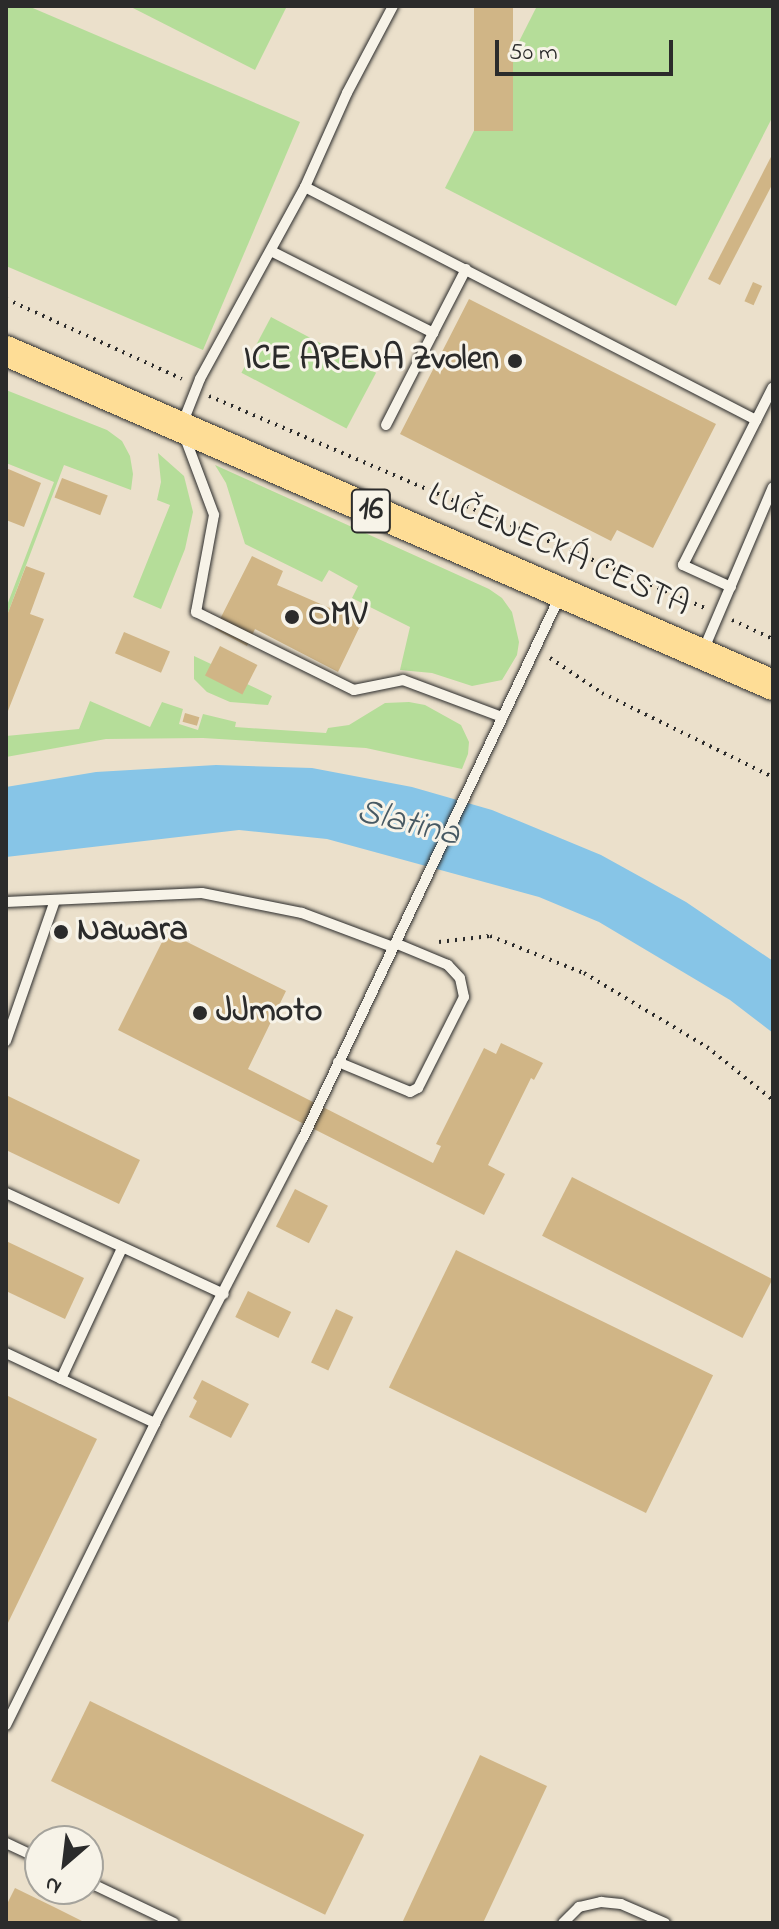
<!DOCTYPE html>
<meta charset="utf-8">
<style>
body{margin:0}
#map{position:relative;width:779px;height:1929px;overflow:hidden;background:#ebe0cb;font-family:"Indie Flower",sans-serif}
div>[style]{position:absolute}
[style*='--x']{left:calc(var(--x)*1px);top:calc(var(--y)*1px);width:calc(var(--w)*1px);rotate:calc(var(--a)*1deg)}
.green>*{inset:0;background:#b5dd99;transform-origin:0 0}
.water>*{inset:0;background:#87c5e7}
.building>*{inset:0;background:#d0b586;transform-origin:0 0}
.path>*{height:4px;margin-top:-2px;transform-origin:0;background:repeating-linear-gradient(90deg,#2b2b2b 0 2px,transparent 0 8px)}
.roads{filter:drop-shadow(0 0 2px #2b2b2b) drop-shadow(0 0 2px #2b2b2b)}
.lane>*{height:10px;margin:-5px;padding:0 5px;transform-origin:5px;border-radius:5px;background:#f7f3e8}
.primary>*{height:30px;margin:-15px;padding:0 15px;transform-origin:15px;border-radius:15px;background:#fedd96}
.dots>*{width:22px;height:22px;translate:-50% -50%;box-sizing:border-box;border:4px solid #f7f3e8;border-radius:50%}
span{translate:-50% -50%;white-space:nowrap;text-align:center;line-height:1.15;-webkit-text-stroke:6px #f7f3e8;paint-order:stroke}
.shield-label span{padding:2px 6px;background:#f7f3e8;border:2px solid;border-radius:6px;-webkit-text-stroke-width:0}
.shield-label{font-size:32px;color:#2b2b2b;font-weight:700}
.poi-label{font-size:34px;color:#2b2b2b;font-weight:700}
.right{translate:-100% -50%;text-align:right}
.left{translate:0 -50%;text-align:left}
.street-label{font-size:34px;color:#2b2b2b}
.water-label{font-size:36px;color:#475963;font-style:italic}
.frame{position:absolute;inset:0;border:8px solid #2b2b2b;pointer-events:none}
.north{position:absolute;left:24px;top:1825px;width:80px;height:80px;box-sizing:border-box;background:#f7f3e8;border:2px solid #a5a39c;border-radius:50%;rotate:208deg;font-size:22px;font-weight:700;line-height:32px;text-align:center;color:#2b2b2b}
.north::after{content:'';display:block;margin:auto;width:28px;height:36px;background:#2b2b2b;clip-path:polygon(50% 0,100% 100%,50% 72%,0 100%)}
.scale{position:absolute;left:495px;top:40px;width:178px;height:36px;box-sizing:border-box;border:4px solid #2b2b2b;border-top:0;padding-left:10px;font-size:24px;line-height:28px;white-space:nowrap;color:#2b2b2b;-webkit-text-stroke:6px #f7f3e8;paint-order:stroke}
</style>
<div id="map">
<div class="green">
<i style="clip-path:polygon(6px 6px,28px 6px,300px 122px,203px 350px,6px 266px)"></i>
<i style="clip-path:polygon(129px 6px,287px 6px,255px 70px)"></i>
<i style="clip-path:polygon(537px 6px,773px 6px,773px 116px,676px 306px,445px 188px)"></i>
<i style="left:271px;top:317px;width:119px;height:63px;rotate:28deg"></i>
<i style="clip-path:polygon(6px 390px,107px 430px,122px 441px,130px 456px,133px 474px,131px 490px,64px 465px,6px 618px,6px 608px,54px 482px,6px 463px)"></i>
<i style="clip-path:polygon(158px 453px,184px 476px,193px 512px,185px 549px,161px 609px,133px 597px,170px 505px,157px 500px,161px 482px)"></i>
<i style="clip-path:polygon(215px 465px,489px 589px,502px 598px,512px 612px,519px 642px,517px 655px,502px 680px,472px 686px,432px 673px,400px 670px,410px 627px,352px 598px,358px 586px,329px 570px,322px 582px,245px 544px,226px 483px)"></i>
<i style="clip-path:polygon(194px 656px,211px 664px,242px 694px,247px 684px,272px 696px,268px 705px,230px 702px,207px 692px,194px 679px)"></i>
<i style="clip-path:polygon(90px 701px,150px 727px,162px 702px,183px 709px,179px 724px,198px 730px,203px 714px,236px 722px,235px 727px,326px 733px,328px 728px,349px 725px,385px 703px,409px 702px,425px 705px,461px 725px,469px 742px,468px 754px,462px 769px,366px 748px,203px 738px,106px 739px,6px 757px,6px 736px,79px 729px)"></i>
</div>
<div class="water">
<i style="clip-path:polygon(216px 765px,312px 768px,412px 787px,492px 810px,601px 855px,686px 902px,773px 961px,773px 1033px,730px 1000px,599px 922px,539px 897px,327px 839px,239px 830px,6px 857px,6px 787px,96px 772px)"></i>
</div>
<div class="building">
<i style="left:474px;top:6px;width:39px;height:125px"></i>
<i style="clip-path:polygon(773px 153px,773px 183px,720px 285px,708px 279px)"></i>
<i style="left:753px;top:282px;width:10px;height:21px;rotate:24deg"></i>
<i style="clip-path:polygon(469px 299px,716px 424px,653px 548px,617px 530px,611px 541px,400px 434px)"></i>
<i style="clip-path:polygon(6px 468px,41px 483px,24px 527px,6px 520px)"></i>
<i style="left:62px;top:478px;width:49px;height:21px;rotate:21deg"></i>
<i style="clip-path:polygon(252px 556px,283px 571px,277px 585px,362px 622px,338px 672px,255px 629px,247px 646px,215px 629px)"></i>
<i style="clip-path:polygon(26px 566px,45px 573px,30px 614px,44px 619px,6px 716px,6px 618px)"></i>
<i style="left:124px;top:632px;width:50px;height:23px;rotate:23deg"></i>
<i style="left:220px;top:646px;width:42px;height:33px;rotate:27deg"></i>
<i style="left:185px;top:713px;width:15px;height:9px;rotate:16deg"></i>
<i style="clip-path:polygon(167px 932px,286px 991px,248px 1069px,433px 1163px,441px 1146px,436px 1144px,484px 1048px,496px 1054px,501px 1043px,543px 1063px,534px 1080px,531px 1078px,488px 1165px,505px 1174px,484px 1215px,118px 1030px)"></i>
<i style="clip-path:polygon(6px 1095px,140px 1160px,119px 1204px,6px 1150px)"></i>
<i style="left:572px;top:1177px;width:225px;height:66px;rotate:27deg"></i>
<i style="left:295px;top:1189px;width:37px;height:42px;rotate:27deg"></i>
<i style="clip-path:polygon(6px 1241px,84px 1278px,65px 1319px,6px 1291px)"></i>
<i style="left:456px;top:1250px;width:286px;height:153px;rotate:26deg"></i>
<i style="left:248px;top:1291px;width:48px;height:29px;rotate:26deg"></i>
<i style="left:336px;top:1309px;width:19px;height:59px;rotate:25deg"></i>
<i style="clip-path:polygon(202px 1380px,249px 1404px,231px 1438px,189px 1417px,197px 1401px,193px 1398px)"></i>
<i style="clip-path:polygon(6px 1395px,97px 1439px,6px 1627px)"></i>
<i style="left:90px;top:1701px;width:305px;height:89px;rotate:26deg"></i>
<i style="clip-path:polygon(480px 1755px,547px 1786px,483px 1923px,402px 1923px)"></i>
<i style="clip-path:polygon(15px 1888px,54px 1907px,86px 1923px,6px 1923px,6px 1906px)"></i>
</div>
<div class="path">
<i style="--x:6;--y:299;--w:193;--a:24.4"></i>
<i style="--x:209;--y:396;--w:539;--a:23.14"></i>
<i style="--x:732;--y:620;--w:45;--a:24.9"></i>
<i style="--x:550;--y:658;--w:63;--a:33.9"></i>
<i style="--x:602;--y:693;--w:191;--a:26.2"></i>
<i style="--x:439;--y:942;--w:51;--a:-6.7"></i>
<i style="--x:490;--y:936;--w:101;--a:21.5"></i>
<i style="--x:584;--y:973;--w:144;--a:31"></i>
<i style="--x:707;--y:1047;--w:85;--a:38.8"></i>
</div>
<div class="roads">
<div class="lane">
<i style="--x:393;--y:6;--w:98;--a:117.9"></i>
<i style="--x:347;--y:93;--w:103;--a:114.1"></i>
<i style="--x:305;--y:187;--w:219;--a:118.7"></i>
<i style="--x:200;--y:379;--w:52;--a:111.6"></i>
<i style="--x:181;--y:427;--w:94;--a:69.4"></i>
<i style="--x:214;--y:515;--w:99;--a:100.5"></i>
<i style="--x:196;--y:612;--w:176;--a:26.3"></i>
<i style="--x:354;--y:690;--w:50;--a:-11.5"></i>
<i style="--x:403;--y:680;--w:106;--a:20.5"></i>
<i style="--x:305;--y:187;--w:508;--a:27.32"></i>
<i style="--x:271;--y:251;--w:182;--a:26.8"></i>
<i style="--x:433;--y:333;--w:72;--a:-62.7"></i>
<i style="--x:386;--y:425;--w:103;--a:-62.9"></i>
<i style="--x:731;--y:587;--w:53;--a:-155.4"></i>
<i style="--x:683;--y:565;--w:199;--a:-63.2"></i>
<i style="--x:703;--y:651;--w:178;--a:-66.9"></i>
<i style="--x:6;--y:902;--w:196;--a:-2.6"></i>
<i style="--x:202;--y:893;--w:102;--a:11.3"></i>
<i style="--x:302;--y:913;--w:97;--a:20.5"></i>
<i style="--x:6;--y:1041;--w:149;--a:-70.8"></i>
<i style="--x:338;--y:1062;--w:78;--a:22.6"></i>
<i style="--x:410;--y:1092;--w:9;--a:-27"></i>
<i style="--x:418;--y:1088;--w:102;--a:-63.2"></i>
<i style="--x:464;--y:997;--w:19;--a:-102"></i>
<i style="--x:460;--y:978;--w:18;--a:-133"></i>
<i style="--x:448;--y:965;--w:57;--a:-157.5"></i>
<i style="--x:6;--y:1193;--w:240;--a:24.9"></i>
<i style="--x:6;--y:1353;--w:165;--a:25.2"></i>
<i style="--x:61;--y:1379;--w:145;--a:-65"></i>
<i style="--x:6;--y:1725;--w:337;--a:-63.7"></i>
<i style="--x:155;--y:1423;--w:321;--a:-62.6"></i>
<i style="--x:303;--y:1138;--w:600;--a:-64.63"></i>
<i style="--x:6;--y:1843;--w:38;--a:25"></i>
<i style="--x:88;--y:1882;--w:95;--a:25.5"></i>
<i style="--x:563;--y:1923;--w:23;--a:-45"></i>
<i style="--x:579;--y:1907;--w:23;--a:-13"></i>
<i style="--x:601;--y:1902;--w:20;--a:6"></i>
<i style="--x:621;--y:1904;--w:48;--a:23.4"></i>
</div>
<div class="primary">
<i style="--x:6;--y:351;--w:837;--a:23.53"></i>
</div>
</div>
<div class="dots">
<i style="left:515px;top:361px;background:#2b2b2b"></i>
<i style="left:292px;top:617px;background:#2b2b2b"></i>
<i style="left:61px;top:932px;background:#2b2b2b"></i>
<i style="left:200px;top:1013px;background:#2b2b2b"></i>
</div>
<div class="shield-label">
<span style="left:371px;top:511px">16</span>
</div>
<div class="poi-label">
<span class="right" style="left:499px;top:361px">ICE ARENA Zvolen</span>
<span class="left" style="left:308px;top:617px">OMV</span>
<span class="left" style="left:77px;top:932px">Nawara</span>
<span class="left" style="left:216px;top:1013px">JJmoto</span>
</div>
<div class="street-label">
<span style="left:558px;top:551px;rotate:24deg">LUČENECKÁ CESTA</span>
</div>
<div class="water-label">
<span style="left:408px;top:824px;rotate:14deg">Slatina</span>
</div>
<div class="frame"></div>
<div class="north">N</div>
<div class="scale">50 m</div>
</div>
